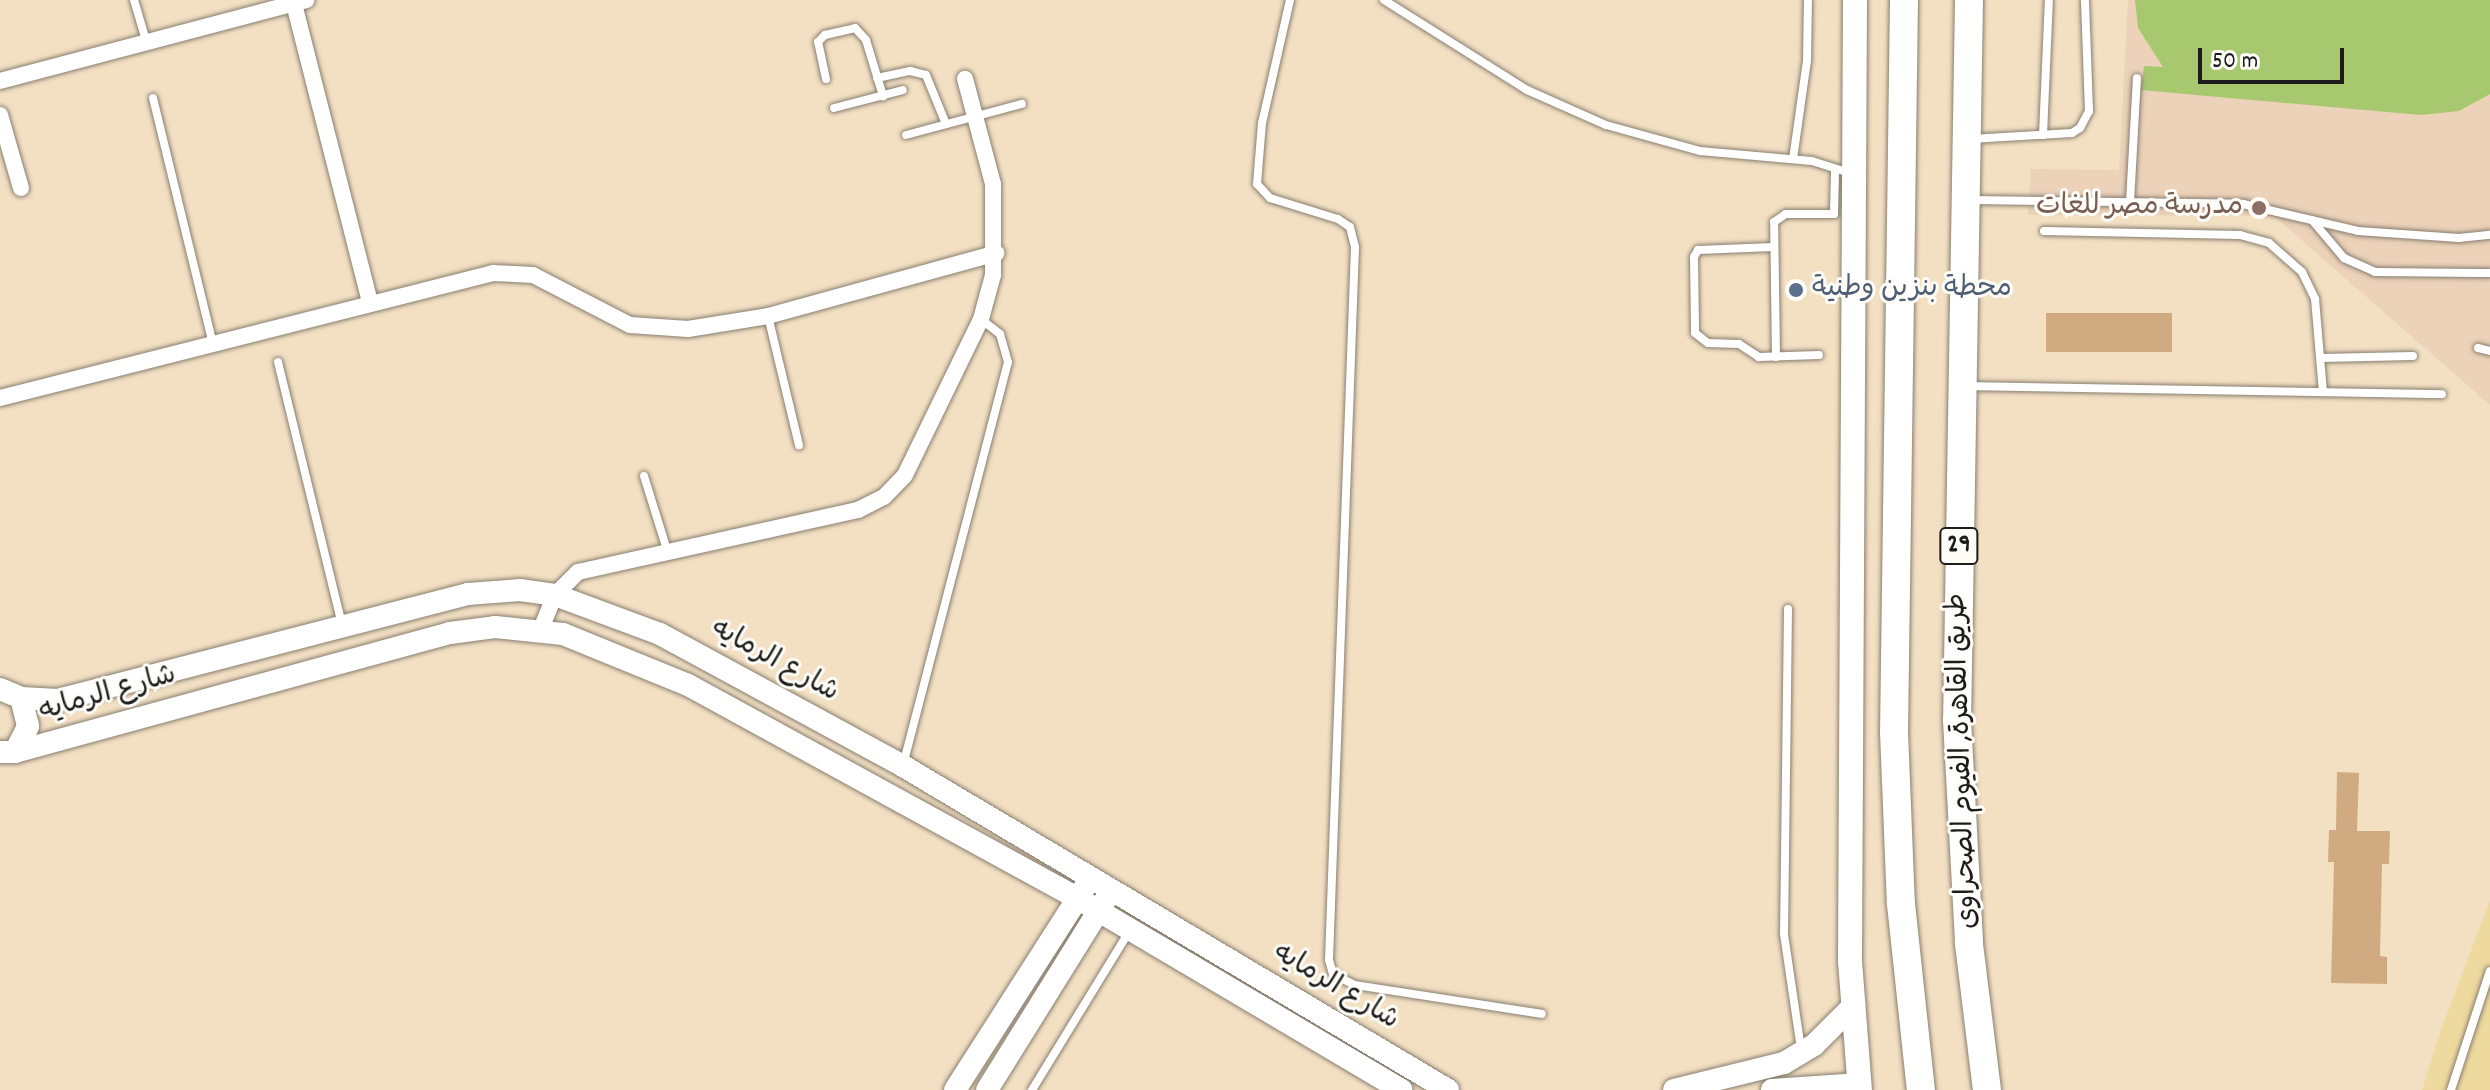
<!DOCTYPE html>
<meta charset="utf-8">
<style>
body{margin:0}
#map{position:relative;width:2490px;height:1090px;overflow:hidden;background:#f3e0c3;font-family:Dekko,"Playpen Sans Arabic",sans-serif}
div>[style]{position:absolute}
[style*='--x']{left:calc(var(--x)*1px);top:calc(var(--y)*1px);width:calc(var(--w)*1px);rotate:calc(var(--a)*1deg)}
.built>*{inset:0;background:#ebd2b9}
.green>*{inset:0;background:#a8c870}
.sand>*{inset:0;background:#eeda9e}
.building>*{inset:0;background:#d0ab82;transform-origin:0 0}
.roads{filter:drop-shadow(0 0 2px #887e70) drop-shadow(0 0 2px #887e70)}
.lane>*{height:8px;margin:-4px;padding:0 4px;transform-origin:4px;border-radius:4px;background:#fff}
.street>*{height:16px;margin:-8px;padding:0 8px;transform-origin:8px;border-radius:8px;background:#fff}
.secondary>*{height:22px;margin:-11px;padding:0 11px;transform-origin:11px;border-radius:11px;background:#fff}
.primary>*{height:24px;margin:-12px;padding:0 12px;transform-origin:12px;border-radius:12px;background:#fff}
.highway>*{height:28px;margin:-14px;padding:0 14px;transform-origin:14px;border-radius:14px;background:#fff}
.dots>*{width:22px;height:22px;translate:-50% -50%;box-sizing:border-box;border:4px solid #fdfcf7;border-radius:50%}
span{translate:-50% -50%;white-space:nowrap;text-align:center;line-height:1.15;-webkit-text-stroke:6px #fdfcf7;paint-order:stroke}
.shield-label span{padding:2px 6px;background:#fdfcf7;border:2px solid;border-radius:6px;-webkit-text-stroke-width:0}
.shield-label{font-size:26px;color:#1c1c1c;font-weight:700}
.education-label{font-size:28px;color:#785e54}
.right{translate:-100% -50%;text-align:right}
.service-label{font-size:28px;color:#4e5e75}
.left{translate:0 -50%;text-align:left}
.street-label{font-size:28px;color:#1c1c1c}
.scale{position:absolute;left:2198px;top:48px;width:146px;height:36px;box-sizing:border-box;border:4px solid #1c1c1c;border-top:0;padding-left:10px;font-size:24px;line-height:28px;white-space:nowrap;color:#1c1c1c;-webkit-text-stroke:6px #fdfcf7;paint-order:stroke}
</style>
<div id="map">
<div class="built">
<i style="clip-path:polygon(2128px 0,2490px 0,2490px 405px,2274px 216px,2028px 215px,2031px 169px,2119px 170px)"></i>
</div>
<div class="green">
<i style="clip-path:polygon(2135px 0,2490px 0,2490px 94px,2459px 111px,2421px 115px,2141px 90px,2144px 66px,2163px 67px,2138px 28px)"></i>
</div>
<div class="sand">
<i style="clip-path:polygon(2490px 900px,2490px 1090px,2422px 1090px,2440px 1032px)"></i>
</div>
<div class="building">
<i style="left:2046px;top:313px;width:126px;height:39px"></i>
<i style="clip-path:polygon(2337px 772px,2359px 773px,2357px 831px,2390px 831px,2389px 864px,2382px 864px,2380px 956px,2387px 957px,2387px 984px,2331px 983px,2334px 862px,2328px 862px,2329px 830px,2336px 830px)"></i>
</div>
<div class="roads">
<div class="lane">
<i style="--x:134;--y:0;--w:46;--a:73.5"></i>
<i style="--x:1290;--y:0;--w:126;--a:102.8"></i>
<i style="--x:1262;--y:123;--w:61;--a:94.7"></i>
<i style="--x:1257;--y:184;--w:19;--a:47"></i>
<i style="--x:1270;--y:198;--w:71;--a:17.2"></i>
<i style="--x:1338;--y:219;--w:14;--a:34"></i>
<i style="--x:1350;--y:227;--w:21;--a:76"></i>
<i style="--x:1355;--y:247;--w:713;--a:92.09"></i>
<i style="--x:1329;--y:960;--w:15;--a:74"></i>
<i style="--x:1333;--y:974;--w:25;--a:27"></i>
<i style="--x:1355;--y:985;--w:189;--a:8.8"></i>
<i style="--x:1384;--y:0;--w:169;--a:32.2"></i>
<i style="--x:1527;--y:90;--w:86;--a:23.9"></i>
<i style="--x:1606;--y:125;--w:98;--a:15.5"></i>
<i style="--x:1700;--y:151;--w:112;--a:5.1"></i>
<i style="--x:1812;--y:161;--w:43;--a:17.6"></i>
<i style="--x:877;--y:78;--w:34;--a:-12"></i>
<i style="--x:910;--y:71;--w:16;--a:14"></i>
<i style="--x:926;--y:75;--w:53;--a:67.8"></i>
<i style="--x:826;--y:79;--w:38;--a:-102"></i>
<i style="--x:818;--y:42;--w:10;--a:-45"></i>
<i style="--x:825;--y:35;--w:31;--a:-13"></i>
<i style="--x:855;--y:28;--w:16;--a:47"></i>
<i style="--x:866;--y:40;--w:59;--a:73.1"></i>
<i style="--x:153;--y:98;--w:253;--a:76.3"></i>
<i style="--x:834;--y:108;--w:71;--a:-14.6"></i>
<i style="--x:906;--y:135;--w:120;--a:-15"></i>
<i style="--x:2043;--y:135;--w:135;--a:-87.5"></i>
<i style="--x:1970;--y:139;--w:102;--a:-3.4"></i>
<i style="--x:2072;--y:133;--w:9;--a:-32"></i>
<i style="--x:2080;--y:128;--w:19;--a:-62"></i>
<i style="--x:2089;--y:111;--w:111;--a:-92.1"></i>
<i style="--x:1793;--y:159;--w:99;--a:-81.9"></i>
<i style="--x:1807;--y:61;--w:61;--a:-89.1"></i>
<i style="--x:1971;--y:200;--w:272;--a:0.8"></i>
<i style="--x:2243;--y:204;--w:118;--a:13.2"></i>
<i style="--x:2358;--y:231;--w:101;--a:4"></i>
<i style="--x:2459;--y:238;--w:31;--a:-6"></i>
<i style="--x:2130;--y:202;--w:124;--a:-86.8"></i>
<i style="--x:2312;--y:220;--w:50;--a:49.9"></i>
<i style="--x:2344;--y:258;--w:34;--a:24"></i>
<i style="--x:2375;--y:272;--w:115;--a:0.5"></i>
<i style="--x:2044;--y:231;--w:196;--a:1.2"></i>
<i style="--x:2240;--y:235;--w:30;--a:15"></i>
<i style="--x:2269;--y:243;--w:44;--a:41.3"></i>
<i style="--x:2302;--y:272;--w:30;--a:64"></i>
<i style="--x:2315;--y:299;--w:93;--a:85.1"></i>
<i style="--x:1773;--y:247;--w:75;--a:177.7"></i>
<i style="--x:1698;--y:250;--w:8;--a:120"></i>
<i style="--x:1694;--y:257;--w:76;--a:89.2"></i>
<i style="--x:1695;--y:333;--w:16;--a:38"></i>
<i style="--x:1708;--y:343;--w:31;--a:2"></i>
<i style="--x:1739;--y:344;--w:24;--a:33"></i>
<i style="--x:1759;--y:357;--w:60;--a:-1.9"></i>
<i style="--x:768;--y:316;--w:133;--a:76.5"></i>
<i style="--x:2478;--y:348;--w:12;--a:14"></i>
<i style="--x:1776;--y:357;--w:135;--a:-90.8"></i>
<i style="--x:1774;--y:222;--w:14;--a:-34"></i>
<i style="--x:1786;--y:214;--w:48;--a:0"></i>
<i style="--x:1834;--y:214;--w:43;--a:-88.7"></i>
<i style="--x:2321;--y:358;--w:92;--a:-1.2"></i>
<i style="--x:278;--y:362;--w:270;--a:76.3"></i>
<i style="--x:1967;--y:386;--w:475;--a:1"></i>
<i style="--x:644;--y:476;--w:77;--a:72.7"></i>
<i style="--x:1788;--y:609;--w:325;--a:90.7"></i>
<i style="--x:1784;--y:934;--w:116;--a:81.6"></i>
<i style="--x:903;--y:765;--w:416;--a:-75.4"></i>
<i style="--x:1008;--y:362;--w:29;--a:-106"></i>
<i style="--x:1000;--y:334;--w:24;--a:-142"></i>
<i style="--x:1032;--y:1090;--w:185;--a:-58.5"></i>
<i style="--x:2451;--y:1090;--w:125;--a:-71.9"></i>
</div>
<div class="street">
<i style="--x:293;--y:0;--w:311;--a:75.7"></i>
<i style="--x:0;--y:81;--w:317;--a:-14.8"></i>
<i style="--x:0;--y:115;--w:76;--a:74"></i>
<i style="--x:0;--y:398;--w:509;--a:-14.23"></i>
<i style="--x:493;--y:273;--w:40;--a:2.9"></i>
<i style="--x:533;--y:275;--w:109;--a:27.3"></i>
<i style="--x:630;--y:325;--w:58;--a:3.9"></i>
<i style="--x:688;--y:329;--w:81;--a:-9.2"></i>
<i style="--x:768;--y:316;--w:237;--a:-15.4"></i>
<i style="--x:541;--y:629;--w:37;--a:-68"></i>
<i style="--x:555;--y:595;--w:33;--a:-45"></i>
<i style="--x:578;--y:572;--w:287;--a:-12.5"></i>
<i style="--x:858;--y:510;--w:29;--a:-27"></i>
<i style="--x:884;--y:497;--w:30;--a:-46"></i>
<i style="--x:905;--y:475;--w:174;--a:-64"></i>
<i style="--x:981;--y:319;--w:46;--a:-74.7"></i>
<i style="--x:993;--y:275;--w:91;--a:-90"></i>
<i style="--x:993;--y:184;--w:109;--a:-104.9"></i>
</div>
<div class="secondary">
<i style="--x:0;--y:689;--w:23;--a:23"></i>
<i style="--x:21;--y:698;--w:37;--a:3"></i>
<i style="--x:58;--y:700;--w:423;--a:-14.5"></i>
<i style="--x:468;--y:594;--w:52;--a:-4.4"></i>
<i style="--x:520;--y:590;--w:35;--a:8"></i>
<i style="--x:555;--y:595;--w:112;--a:20.4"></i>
<i style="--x:660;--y:634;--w:277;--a:28.5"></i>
<i style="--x:903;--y:766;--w:634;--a:30.73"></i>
<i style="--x:0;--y:752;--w:15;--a:0"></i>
<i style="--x:15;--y:752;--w:451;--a:-15.3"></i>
<i style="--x:450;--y:633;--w:45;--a:-7.6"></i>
<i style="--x:495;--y:627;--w:68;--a:5.9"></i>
<i style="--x:563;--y:634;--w:135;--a:22.2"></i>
<i style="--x:688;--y:685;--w:443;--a:28.7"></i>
<i style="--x:1077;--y:898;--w:377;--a:30.6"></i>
<i style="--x:15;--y:752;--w:29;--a:-63"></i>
<i style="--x:28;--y:726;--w:29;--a:-104"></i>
<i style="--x:955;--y:1090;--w:240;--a:-57.4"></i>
<i style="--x:987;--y:1090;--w:227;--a:-58.1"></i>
<i style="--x:1674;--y:1090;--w:113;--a:-13.8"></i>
<i style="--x:1784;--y:1063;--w:35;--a:-31"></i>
<i style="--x:1814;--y:1045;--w:57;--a:-45"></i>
<i style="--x:1772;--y:1090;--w:88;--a:-3.9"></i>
</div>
<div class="primary">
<i style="--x:1855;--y:0;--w:961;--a:90.3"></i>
<i style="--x:1850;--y:961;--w:129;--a:85.6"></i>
</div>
<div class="highway">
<i style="--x:1904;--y:0;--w:732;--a:90.78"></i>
<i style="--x:1894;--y:732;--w:172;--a:87.7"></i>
<i style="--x:1901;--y:904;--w:187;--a:83.9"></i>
<i style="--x:1969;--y:0;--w:720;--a:90.95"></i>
<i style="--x:1957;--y:720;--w:224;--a:86.9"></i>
<i style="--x:1969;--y:944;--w:147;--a:83"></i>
</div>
</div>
<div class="dots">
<i style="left:2259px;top:208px;background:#8d6e63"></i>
<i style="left:1796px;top:290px;background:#5c6f8a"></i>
</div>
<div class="shield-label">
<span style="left:1959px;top:546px">29</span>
</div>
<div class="education-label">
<span class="right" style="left:2243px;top:208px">مدرسة مصر للغات</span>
</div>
<div class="service-label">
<span class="left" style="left:1812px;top:290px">محطة بنزين وطنية</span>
</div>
<div class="street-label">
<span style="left:774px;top:662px;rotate:29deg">شارع الرمايه</span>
<span style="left:108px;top:695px;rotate:-16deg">شارع الرمايه</span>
<span style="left:1964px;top:761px;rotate:-92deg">طريق القاهرة, الفيوم الصحراوى</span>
<span style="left:1335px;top:988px;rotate:31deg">شارع الرمايه</span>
</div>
<div class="scale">50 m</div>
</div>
